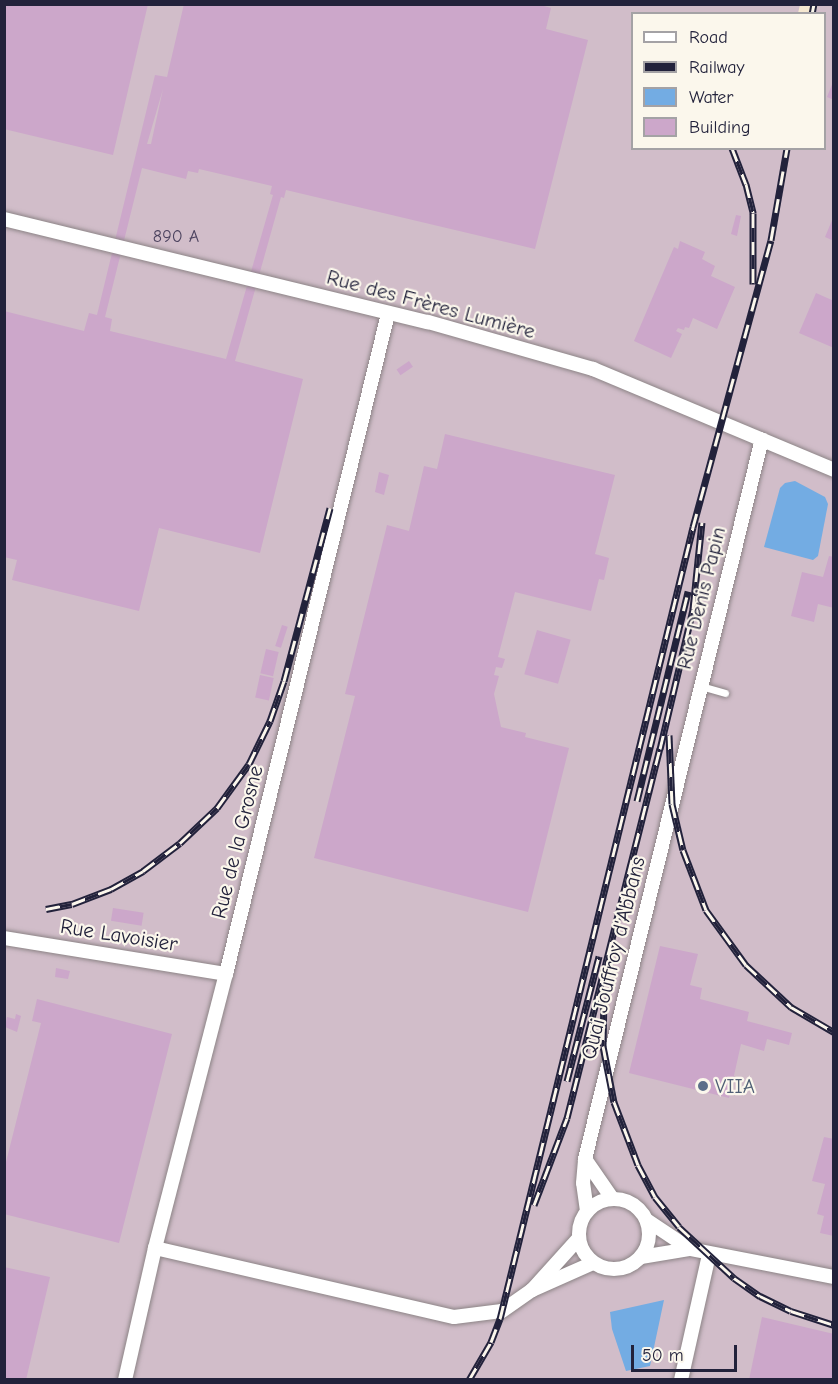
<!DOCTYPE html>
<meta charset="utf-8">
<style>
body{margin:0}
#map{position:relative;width:838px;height:1384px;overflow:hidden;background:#f5e7d0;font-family:"Comic Neue",sans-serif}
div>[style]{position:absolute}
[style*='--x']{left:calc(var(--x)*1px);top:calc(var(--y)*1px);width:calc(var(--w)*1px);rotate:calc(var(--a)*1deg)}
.industrial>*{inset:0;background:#d1bdc9}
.water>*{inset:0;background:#73ace3}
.building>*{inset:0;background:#cca7ca;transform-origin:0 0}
.roads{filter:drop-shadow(0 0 2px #8c8486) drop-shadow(0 0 2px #8c8486)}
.service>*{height:7px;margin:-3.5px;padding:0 3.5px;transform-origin:3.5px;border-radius:3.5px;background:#fff}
.minor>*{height:14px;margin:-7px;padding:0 7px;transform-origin:7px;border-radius:7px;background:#fff}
.minor>.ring{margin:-7px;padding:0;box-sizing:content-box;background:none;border:14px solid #fff;border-radius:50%}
.rail>*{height:7px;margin-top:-3.5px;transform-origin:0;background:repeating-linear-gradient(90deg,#fbf7ec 0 14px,#22223b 0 28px);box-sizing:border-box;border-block:2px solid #22223b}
.dots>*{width:16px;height:16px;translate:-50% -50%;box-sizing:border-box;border:3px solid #fbf7ec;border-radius:50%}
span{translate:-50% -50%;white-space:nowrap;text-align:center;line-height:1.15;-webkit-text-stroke:4.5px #fbf7ec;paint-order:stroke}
.number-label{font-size:18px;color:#4c435f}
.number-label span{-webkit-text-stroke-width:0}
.street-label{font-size:21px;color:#22223b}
.service-label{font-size:21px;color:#4e5e75}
.left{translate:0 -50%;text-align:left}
.frame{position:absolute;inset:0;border:6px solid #22223b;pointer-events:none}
.legend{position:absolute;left:631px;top:12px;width:195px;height:138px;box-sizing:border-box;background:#fbf7ec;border:2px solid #a4a2a5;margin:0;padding:8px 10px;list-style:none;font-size:18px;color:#22223b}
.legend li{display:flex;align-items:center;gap:12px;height:30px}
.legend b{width:30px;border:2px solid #a4a2a5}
.scale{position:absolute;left:631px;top:1345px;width:106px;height:27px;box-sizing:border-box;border:3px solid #22223b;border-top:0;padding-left:8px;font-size:18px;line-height:21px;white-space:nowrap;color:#22223b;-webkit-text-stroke:4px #fbf7ec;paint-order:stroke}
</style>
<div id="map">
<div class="industrial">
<i style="clip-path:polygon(5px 5px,800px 5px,798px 13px,632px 14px,632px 148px,824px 148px,824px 14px,815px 13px,818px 5px,833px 5px,833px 1379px,5px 1380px)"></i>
</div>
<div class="water">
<i style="clip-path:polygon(795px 481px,825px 497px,828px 504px,818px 556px,813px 560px,764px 547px,780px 488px,785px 483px)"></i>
<i style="clip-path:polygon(664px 1300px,650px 1366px,626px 1371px,612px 1329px,610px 1312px)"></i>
</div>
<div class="building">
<i style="clip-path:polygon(4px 4px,148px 4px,113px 155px,4px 129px)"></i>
<i style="clip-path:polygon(evenodd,184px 4px,537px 4px,551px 8px,546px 29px,588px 40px,535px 249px,286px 190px,284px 198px,281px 197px,235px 361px,303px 379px,260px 553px,159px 528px,139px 611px,12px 580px,17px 560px,4px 557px,4px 311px,84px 331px,89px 313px,97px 315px,155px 75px,167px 77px,184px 4px,163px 89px,151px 144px,147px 144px,163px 89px,184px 4px,142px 168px,186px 179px,188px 171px,198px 173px,199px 169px,272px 186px,270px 194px,273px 195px,226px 359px,110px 331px,112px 319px,105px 317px,142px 168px)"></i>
<i style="clip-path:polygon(833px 82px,834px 82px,834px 100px,827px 97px)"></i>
<i style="clip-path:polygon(736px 215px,741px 216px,737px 236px,731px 234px)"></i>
<i style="clip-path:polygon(833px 218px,834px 218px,834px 241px,825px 237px)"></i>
<i style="clip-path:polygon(680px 241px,705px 252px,702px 259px,715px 266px,711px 276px,735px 287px,717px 329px,693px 318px,689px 328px,685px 327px,684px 330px,678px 328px,676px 331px,682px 334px,671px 358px,634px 341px,674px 247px,678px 249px)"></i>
<i style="clip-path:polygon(816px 293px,834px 301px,834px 348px,799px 333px)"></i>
<i style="left:409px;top:361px;width:7px;height:15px;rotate:56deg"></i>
<i style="clip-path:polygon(445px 434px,615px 475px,595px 554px,609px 558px,604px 580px,599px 579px,591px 611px,515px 592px,498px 657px,505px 659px,502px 668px,496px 667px,494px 675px,499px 676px,494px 694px,501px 727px,526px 733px,525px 737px,569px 748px,528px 912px,314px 858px,355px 696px,345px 694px,387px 525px,409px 531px,424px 466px,437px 469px)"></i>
<i style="clip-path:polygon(379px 472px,389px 475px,384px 495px,375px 492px)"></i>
<i style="clip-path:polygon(829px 556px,834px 557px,834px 608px,818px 604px,814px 622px,791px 616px,802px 572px,823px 577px)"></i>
<i style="left:282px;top:625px;width:6px;height:22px;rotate:18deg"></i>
<i style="left:537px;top:630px;width:35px;height:46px;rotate:16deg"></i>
<i style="left:266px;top:649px;width:13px;height:25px;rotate:13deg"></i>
<i style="left:260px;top:675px;width:14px;height:23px;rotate:12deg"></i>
<i style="left:113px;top:908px;width:31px;height:13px;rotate:9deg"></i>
<i style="clip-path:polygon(660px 946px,698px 954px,690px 985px,702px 988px,700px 999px,749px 1012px,747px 1021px,792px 1033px,789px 1045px,767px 1039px,764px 1051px,741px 1044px,729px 1098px,629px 1073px)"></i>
<i style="clip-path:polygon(56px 968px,70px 971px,68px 979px,55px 977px)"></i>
<i style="clip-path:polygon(37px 999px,172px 1034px,119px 1243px,4px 1214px,4px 1170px,41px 1023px,32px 1021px)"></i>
<i style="clip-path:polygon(16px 1014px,21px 1016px,17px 1032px,5px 1027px,7px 1017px,15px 1019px)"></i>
<i style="clip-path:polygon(824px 1137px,834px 1139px,834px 1236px,820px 1233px,824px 1216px,817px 1214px,825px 1184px,812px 1181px)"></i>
<i style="clip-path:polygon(4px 1267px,50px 1277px,26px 1380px,4px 1380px)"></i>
<i style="clip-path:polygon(762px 1317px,834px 1334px,834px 1380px,749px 1380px)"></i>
</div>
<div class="roads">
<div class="service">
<i style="--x:701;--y:686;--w:25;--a:16"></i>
</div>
<div class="minor">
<i style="--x:4;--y:219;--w:436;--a:13.7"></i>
<i style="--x:428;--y:322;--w:172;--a:15.9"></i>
<i style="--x:593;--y:369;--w:261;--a:22.7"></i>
<i style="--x:4;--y:938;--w:225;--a:9.2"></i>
<i style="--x:585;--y:1159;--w:741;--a:-76.19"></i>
<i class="ring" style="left:579px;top:1199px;width:56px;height:56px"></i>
<i style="--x:587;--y:1211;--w:28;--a:-98"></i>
<i style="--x:583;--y:1183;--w:24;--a:-85"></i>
<i style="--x:585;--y:1159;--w:47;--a:55.3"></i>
<i style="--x:579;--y:1238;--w:70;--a:132.1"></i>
<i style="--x:532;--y:1290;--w:67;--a:-23.9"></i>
<i style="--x:155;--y:1248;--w:307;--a:13"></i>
<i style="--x:454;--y:1317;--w:48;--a:-7.1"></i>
<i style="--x:502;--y:1311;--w:37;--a:-35"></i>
<i style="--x:690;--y:1249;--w:147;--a:11"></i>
<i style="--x:641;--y:1257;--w:50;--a:-9.3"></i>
<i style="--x:690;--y:1249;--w:50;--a:-146.3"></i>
<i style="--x:125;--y:1380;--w:135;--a:-77.2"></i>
<i style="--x:155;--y:1248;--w:283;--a:-75.5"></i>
<i style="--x:226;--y:974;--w:680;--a:-76.21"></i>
<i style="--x:681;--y:1380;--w:128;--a:-77.4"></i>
</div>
</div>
<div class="rail">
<i style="--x:812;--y:14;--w:10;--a:-79"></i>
<i style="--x:732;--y:148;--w:39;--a:69"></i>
<i style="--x:746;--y:184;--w:30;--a:76"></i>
<i style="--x:753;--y:213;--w:71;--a:90"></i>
<i style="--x:669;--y:735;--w:69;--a:87.5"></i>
<i style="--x:672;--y:804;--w:47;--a:76.6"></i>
<i style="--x:683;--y:850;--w:64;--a:69"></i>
<i style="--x:706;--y:910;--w:68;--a:54"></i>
<i style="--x:746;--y:965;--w:62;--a:43"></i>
<i style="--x:791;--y:1007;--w:50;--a:30.2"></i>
<i style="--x:637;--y:801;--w:216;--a:-76.3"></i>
<i style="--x:46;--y:909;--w:26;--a:-11"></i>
<i style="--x:72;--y:904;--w:42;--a:-21"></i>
<i style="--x:111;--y:889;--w:37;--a:-29"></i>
<i style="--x:143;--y:871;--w:46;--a:-37.1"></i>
<i style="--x:180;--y:843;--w:51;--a:-43.4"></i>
<i style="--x:217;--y:808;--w:54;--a:-54"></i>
<i style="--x:249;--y:764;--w:48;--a:-64"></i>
<i style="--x:270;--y:721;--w:42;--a:-70.7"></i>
<i style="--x:284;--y:681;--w:179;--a:-75.1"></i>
<i style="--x:604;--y:998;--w:48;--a:91.2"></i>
<i style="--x:603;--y:1046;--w:57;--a:78.9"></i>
<i style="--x:614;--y:1102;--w:67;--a:69.1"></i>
<i style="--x:638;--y:1165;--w:36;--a:62"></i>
<i style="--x:655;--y:1197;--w:38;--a:51"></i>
<i style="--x:679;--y:1227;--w:75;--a:42.8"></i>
<i style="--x:734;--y:1278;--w:32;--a:35"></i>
<i style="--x:760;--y:1296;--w:34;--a:26"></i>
<i style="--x:791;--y:1311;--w:45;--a:18"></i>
<i style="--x:567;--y:1081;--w:129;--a:-75.6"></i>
<i style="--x:534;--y:1205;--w:93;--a:-69.2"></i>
<i style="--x:567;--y:1118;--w:381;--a:-75.9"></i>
<i style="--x:660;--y:749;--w:144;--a:-76.7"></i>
<i style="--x:693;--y:609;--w:87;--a:-84.1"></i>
<i style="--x:469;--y:1380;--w:44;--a:-59.9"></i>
<i style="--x:491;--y:1342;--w:25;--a:-69"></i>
<i style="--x:500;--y:1319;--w:815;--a:-76.3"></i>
<i style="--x:693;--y:527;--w:297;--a:-74.8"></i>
<i style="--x:771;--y:240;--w:93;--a:-80.1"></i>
</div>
<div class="dots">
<i style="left:703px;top:1086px;background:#5c6f8a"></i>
</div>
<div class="number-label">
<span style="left:176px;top:237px">890 A</span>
</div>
<div class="street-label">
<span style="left:431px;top:304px;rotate:15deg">Rue des Frères Lumière</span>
<span style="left:701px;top:598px;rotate:-76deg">Rue Denis Papin</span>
<span style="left:237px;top:842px;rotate:-76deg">Rue de la Grosne</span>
<span style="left:119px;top:935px;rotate:9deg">Rue Lavoisier</span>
<span style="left:613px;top:958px;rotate:-76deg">Quai Jouffroy d'Abbans</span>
</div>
<div class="service-label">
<span class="left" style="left:715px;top:1086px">VIIA</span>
</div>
<div class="frame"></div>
<ul class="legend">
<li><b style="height:8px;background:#fff"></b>Road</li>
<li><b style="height:8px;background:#22223b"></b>Railway</li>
<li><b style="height:16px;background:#73ace3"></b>Water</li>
<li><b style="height:16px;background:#cca7ca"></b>Building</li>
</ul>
<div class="scale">50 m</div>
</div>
